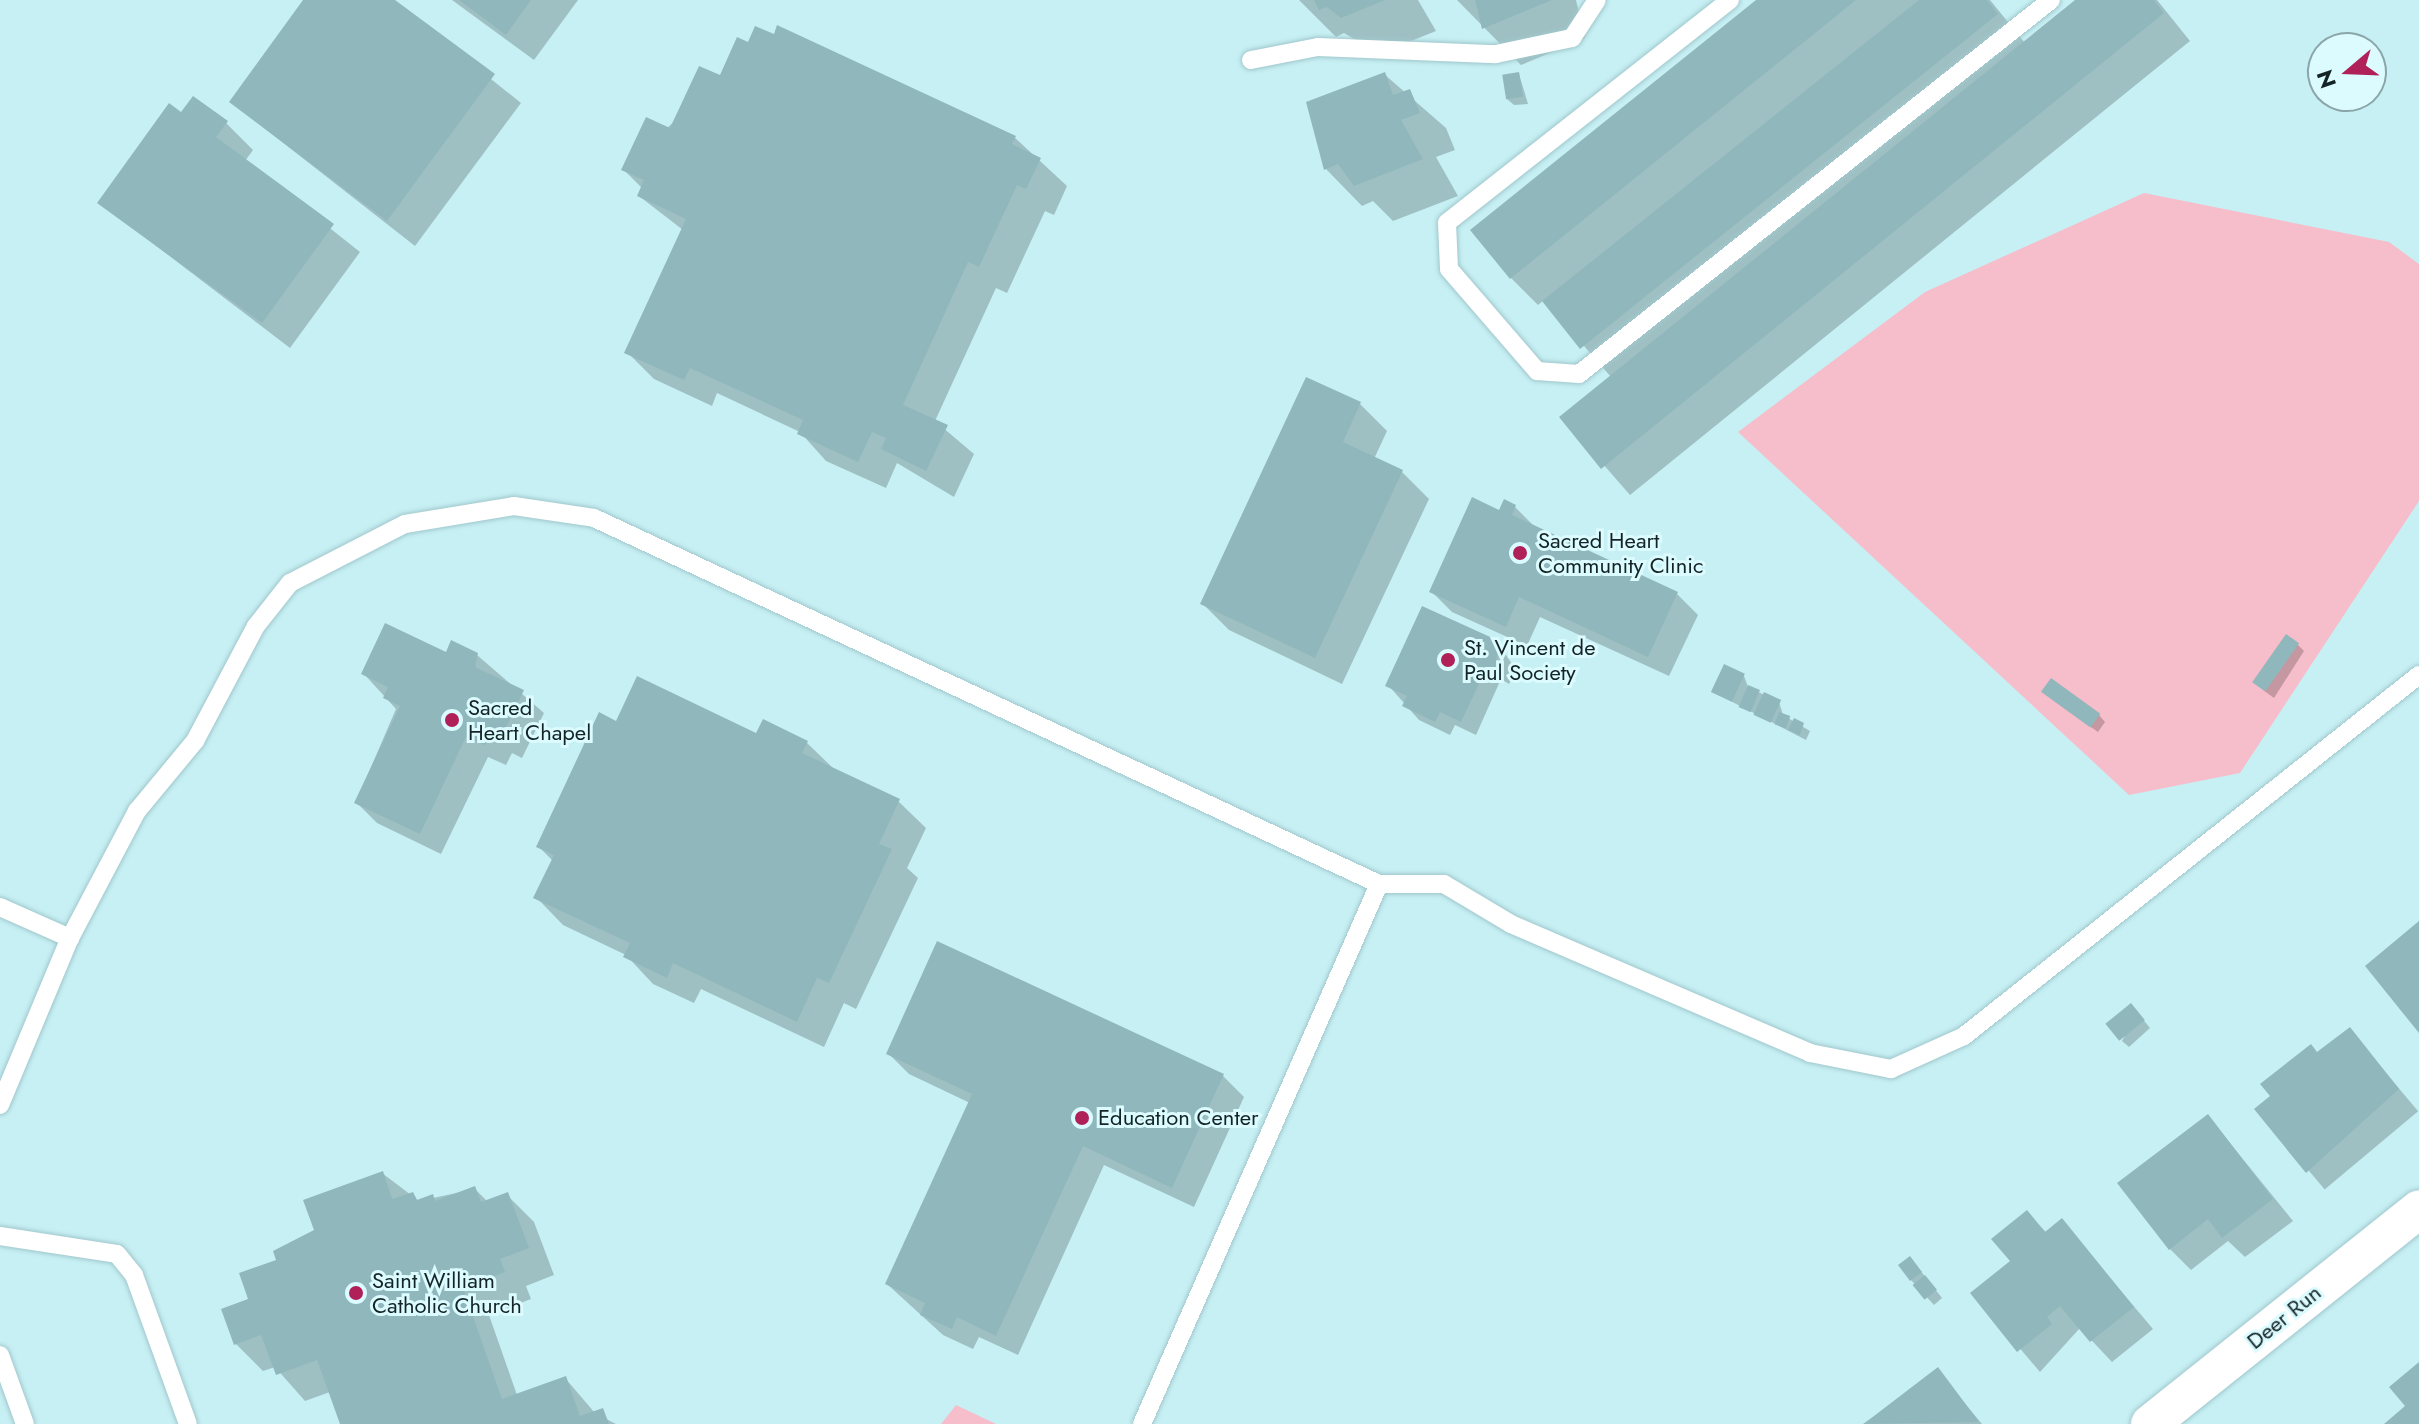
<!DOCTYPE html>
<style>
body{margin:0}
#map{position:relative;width:2419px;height:1424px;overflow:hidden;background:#c7f0f4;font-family:Jost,sans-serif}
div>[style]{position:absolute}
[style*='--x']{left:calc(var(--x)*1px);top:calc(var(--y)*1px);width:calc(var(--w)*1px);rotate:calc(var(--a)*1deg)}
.green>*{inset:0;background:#f6bdca}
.shadow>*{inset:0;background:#0003;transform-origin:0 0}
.building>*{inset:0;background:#90b7bc;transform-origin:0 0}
.roads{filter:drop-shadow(0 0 2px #a0c7cc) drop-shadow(0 0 2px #a0c7cc)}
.lane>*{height:18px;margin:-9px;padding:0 9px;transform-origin:9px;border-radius:9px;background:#fff}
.street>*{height:38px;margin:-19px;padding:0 19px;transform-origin:19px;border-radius:19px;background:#fff}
.dots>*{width:22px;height:22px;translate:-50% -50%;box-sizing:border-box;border:4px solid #dbfbff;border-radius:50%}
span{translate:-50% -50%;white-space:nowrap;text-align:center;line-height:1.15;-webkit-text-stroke:6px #dbfbff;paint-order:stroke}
.poi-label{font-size:22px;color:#142325}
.left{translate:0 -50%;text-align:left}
.street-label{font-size:22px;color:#142325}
.north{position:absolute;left:2307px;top:32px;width:80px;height:80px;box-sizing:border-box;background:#dbfbff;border:2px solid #8ba5a8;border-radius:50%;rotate:251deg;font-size:22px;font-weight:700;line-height:32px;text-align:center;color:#142325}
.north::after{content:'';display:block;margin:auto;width:28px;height:36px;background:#af2158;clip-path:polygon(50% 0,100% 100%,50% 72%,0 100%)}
</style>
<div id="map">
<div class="green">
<i style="clip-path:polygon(2144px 193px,2389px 242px,2419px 264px,2419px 501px,2240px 773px,2129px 795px,1738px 432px,1925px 292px)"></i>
<i style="clip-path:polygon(956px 1405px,996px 1424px,941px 1424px)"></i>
</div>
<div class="shadow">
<i style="clip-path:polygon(306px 0,392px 0,521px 103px,415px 246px,231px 102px)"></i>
<i style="clip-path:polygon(452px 0,578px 0,534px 60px)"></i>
<i style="clip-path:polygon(1299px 0,1418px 0,1436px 31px,1379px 54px,1344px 33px,1336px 37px)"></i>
<i style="clip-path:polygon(1457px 0,1576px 0,1585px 38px,1521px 65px)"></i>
<i style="clip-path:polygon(1759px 0,1990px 0,2025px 43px,2078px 0,2157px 0,2190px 41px,1630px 495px,1562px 417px,1611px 377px,1544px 300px,1538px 305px,1511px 278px)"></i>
<i style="clip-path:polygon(1384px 74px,1446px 128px,1455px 150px,1436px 157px,1458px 196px,1393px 221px,1373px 201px,1362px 206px,1326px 169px)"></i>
<i style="clip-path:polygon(1519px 74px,1528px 104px,1514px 105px,1507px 99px)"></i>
<i style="clip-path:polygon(721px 78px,1014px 137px,1067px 186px,1054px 215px,1045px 211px,1007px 293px,996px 288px,935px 421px,974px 454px,954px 497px,897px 463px,886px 488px,826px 461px,800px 432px,717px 393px,712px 406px,654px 379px,627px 352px,683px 230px,639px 196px,642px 188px,623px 169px)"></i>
<i style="clip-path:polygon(181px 115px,226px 123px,253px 150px,245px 161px,360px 252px,290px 348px,100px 203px)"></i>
<i style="clip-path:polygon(1360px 404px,1387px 431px,1374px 459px,1402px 472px,1429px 499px,1342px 684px,1229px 630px,1202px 603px)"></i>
<i style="clip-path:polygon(1515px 507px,1537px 529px,1676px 593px,1698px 615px,1669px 676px,1540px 617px,1527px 646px,1452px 612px,1431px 591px)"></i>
<i style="clip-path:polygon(1498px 643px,1516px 670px,1509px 684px,1501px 679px,1476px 735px,1455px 725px,1450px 735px,1419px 720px,1388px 685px)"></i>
<i style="clip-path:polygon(2297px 644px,2304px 651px,2274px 698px,2263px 690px)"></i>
<i style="clip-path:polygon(447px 655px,477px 655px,544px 713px,522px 758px,512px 753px,506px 765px,488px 757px,441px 854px,377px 823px,356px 802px,396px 709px,364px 674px)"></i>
<i style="clip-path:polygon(1744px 676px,1748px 687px,1779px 702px,1783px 715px,1810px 731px,1806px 740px,1713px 692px)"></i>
<i style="clip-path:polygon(2050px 698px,2099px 715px,2105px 722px,2098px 732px)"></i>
<i style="clip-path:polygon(617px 723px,806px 742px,834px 769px,898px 801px,926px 828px,907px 868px,918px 878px,856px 1009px,844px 1003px,824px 1047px,701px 989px,694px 1003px,653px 984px,626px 955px,563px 925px,536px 897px,553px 861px,538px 846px)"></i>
<i style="clip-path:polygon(2137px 1012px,2150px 1028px,2129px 1047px,2122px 1041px)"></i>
<i style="left:2350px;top:1030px;width:106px;height:122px;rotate:50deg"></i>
<i style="clip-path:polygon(888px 1053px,1223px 1076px,1244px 1097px,1194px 1207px,1104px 1165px,1018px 1355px,979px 1337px,973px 1349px,943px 1335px,887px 1284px,970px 1103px,909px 1074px)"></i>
<i style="clip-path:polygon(2208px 1116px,2293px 1221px,2245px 1257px,2228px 1241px,2191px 1270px,2170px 1249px)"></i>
<i style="clip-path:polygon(382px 1173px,419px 1201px,475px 1189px,488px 1202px,507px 1195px,534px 1222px,554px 1275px,526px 1286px,531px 1299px,489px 1315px,517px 1395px,565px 1378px,595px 1413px,616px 1424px,342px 1424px,330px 1392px,305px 1401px,275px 1367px,263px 1371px,236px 1344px,251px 1300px,278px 1261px)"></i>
<i style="clip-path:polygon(2027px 1213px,2047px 1233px,2062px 1221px,2153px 1329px,2112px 1362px,2080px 1328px,2040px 1372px,1973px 1293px,2012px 1261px)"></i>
<i style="clip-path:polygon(1916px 1265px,1942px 1298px,1934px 1305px,1911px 1280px)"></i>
<i style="clip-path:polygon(1937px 1370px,1982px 1424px,1867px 1424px)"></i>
</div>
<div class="building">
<i style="clip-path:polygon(303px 0,395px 0,495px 74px,387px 221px,229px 102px)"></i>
<i style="clip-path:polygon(459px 0,531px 0,506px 35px)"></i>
<i style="clip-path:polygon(1314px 0,1385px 0,1341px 18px,1327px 7px,1319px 10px)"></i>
<i style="clip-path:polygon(1475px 0,1552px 0,1482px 29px)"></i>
<i style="clip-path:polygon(1756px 0,1856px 0,1510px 279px,1470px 230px)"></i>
<i style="clip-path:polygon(1919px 0,1987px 0,1998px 14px,1580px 349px,1542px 301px)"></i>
<i style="clip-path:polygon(2075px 0,2154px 0,2164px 13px,1601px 469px,1559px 417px)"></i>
<i style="clip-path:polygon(777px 25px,1016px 136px,1012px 144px,1041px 158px,1026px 189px,1017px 185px,979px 267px,968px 262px,903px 405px,948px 425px,926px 471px,881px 449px,886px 438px,872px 432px,858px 462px,797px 434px,803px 420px,690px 368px,684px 380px,624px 353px,686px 219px,637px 196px,644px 180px,621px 170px,646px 117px,670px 128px,699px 66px,720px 75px,737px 37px,748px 42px,755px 26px,774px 34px)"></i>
<i style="clip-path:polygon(1385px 72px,1393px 95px,1410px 89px,1420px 113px,1401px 120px,1423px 159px,1354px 186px,1338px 164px,1324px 170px,1306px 102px)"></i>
<i style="left:1519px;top:72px;width:25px;height:17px;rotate:81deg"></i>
<i style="clip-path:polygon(193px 96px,228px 121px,216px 137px,334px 224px,262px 323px,97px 203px,169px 103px,181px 112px)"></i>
<i style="clip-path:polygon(1306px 377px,1361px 402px,1343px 442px,1403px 470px,1315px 658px,1200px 604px)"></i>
<i style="clip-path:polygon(1472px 497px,1499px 510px,1504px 499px,1516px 505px,1512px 515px,1678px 592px,1648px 657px,1519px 597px,1506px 627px,1429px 592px)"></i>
<i style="clip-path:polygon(1422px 606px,1499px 641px,1495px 671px,1487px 667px,1461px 722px,1440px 712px,1435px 722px,1402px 706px,1407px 696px,1385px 686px)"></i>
<i style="clip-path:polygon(385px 623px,446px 652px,451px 640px,478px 653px,475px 667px,524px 690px,501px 738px,490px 733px,485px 745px,466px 737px,420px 834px,354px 803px,400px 706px,383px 698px,388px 687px,361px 674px)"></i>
<i style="left:2286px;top:634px;width:16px;height:59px;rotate:35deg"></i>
<i style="left:1724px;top:664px;width:23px;height:31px;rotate:25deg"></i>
<i style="clip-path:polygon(637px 676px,756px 733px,763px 719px,808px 741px,802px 753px,900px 799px,879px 844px,892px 849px,829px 983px,817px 978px,797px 1022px,673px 963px,667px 978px,623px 957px,630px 943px,533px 898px,554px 855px,536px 847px,599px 712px,616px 721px)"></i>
<i style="left:2051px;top:678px;width:61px;height:17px;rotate:36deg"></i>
<i style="left:1748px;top:685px;width:13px;height:24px;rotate:23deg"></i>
<i style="left:1764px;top:692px;width:19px;height:25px;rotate:25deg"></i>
<i style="left:1779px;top:712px;width:12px;height:13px;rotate:20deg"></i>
<i style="clip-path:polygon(1794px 718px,1804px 723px,1800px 735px,1788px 730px)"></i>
<i style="clip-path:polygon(2419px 921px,2419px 1033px,2365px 966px)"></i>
<i style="clip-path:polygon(937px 941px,1224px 1074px,1172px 1188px,1083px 1146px,996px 1336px,957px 1317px,952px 1329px,920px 1315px,925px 1303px,885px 1284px,972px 1094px,886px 1054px)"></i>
<i style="left:2131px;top:1003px;width:22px;height:33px;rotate:51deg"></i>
<i style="clip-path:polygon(2350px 1027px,2399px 1089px,2306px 1173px,2254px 1109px,2270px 1096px,2260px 1084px,2311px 1044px,2317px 1052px)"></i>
<i style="clip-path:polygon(2208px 1114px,2273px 1199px,2222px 1238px,2208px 1219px,2169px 1250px,2117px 1183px)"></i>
<i style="clip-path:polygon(383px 1171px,392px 1199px,413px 1192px,417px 1200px,433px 1194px,435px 1201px,475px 1186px,481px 1202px,508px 1192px,529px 1248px,500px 1259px,505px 1272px,463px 1288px,502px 1399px,566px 1376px,580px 1416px,603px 1408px,609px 1424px,340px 1424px,317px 1360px,276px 1375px,261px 1335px,234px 1345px,221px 1309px,248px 1299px,239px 1273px,276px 1260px,273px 1251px,314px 1230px,303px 1200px)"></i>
<i style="clip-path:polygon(2027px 1210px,2045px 1232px,2062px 1218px,2134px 1307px,2090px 1342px,2060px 1306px,2047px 1317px,2052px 1324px,2017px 1352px,1970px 1293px,2010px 1261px,1991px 1239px)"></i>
<i style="left:1910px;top:1256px;width:20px;height:15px;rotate:53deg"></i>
<i style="left:1925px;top:1275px;width:19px;height:16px;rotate:51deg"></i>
<i style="clip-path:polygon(2419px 1362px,2419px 1424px,2384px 1424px,2405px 1406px,2389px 1387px)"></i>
<i style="clip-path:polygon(1938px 1367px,1979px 1422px,1863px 1424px,1874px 1416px)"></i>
</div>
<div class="roads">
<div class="lane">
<i style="--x:1730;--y:0;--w:360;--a:141.8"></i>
<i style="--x:1447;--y:223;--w:46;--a:87.5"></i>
<i style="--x:1449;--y:269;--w:135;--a:49.2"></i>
<i style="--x:1537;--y:371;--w:42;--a:4.1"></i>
<i style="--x:1579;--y:374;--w:602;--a:-38.39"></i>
<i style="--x:1251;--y:60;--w:68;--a:-11"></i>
<i style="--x:1318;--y:47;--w:178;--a:2.3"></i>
<i style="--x:1496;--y:54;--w:78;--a:-11.9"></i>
<i style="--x:1572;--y:38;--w:45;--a:-56.7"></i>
<i style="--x:0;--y:907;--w:77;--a:23.9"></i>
<i style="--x:0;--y:1105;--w:181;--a:-67.3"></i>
<i style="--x:70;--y:938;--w:144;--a:-62.2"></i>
<i style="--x:137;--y:811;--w:91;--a:-50.4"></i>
<i style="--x:195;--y:741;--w:130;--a:-62.1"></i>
<i style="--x:256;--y:626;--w:55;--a:-51.7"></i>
<i style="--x:290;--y:583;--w:129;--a:-27.2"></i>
<i style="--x:405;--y:524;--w:110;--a:-9.4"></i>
<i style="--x:514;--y:506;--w:81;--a:8.5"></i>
<i style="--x:594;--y:518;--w:866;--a:25"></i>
<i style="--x:1379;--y:884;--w:65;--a:0"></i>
<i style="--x:1444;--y:884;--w:78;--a:30.8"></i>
<i style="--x:1511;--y:924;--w:326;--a:23.3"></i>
<i style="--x:1810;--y:1053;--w:83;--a:11.2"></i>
<i style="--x:1891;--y:1069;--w:80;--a:-24.3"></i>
<i style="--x:1964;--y:1036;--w:581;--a:-38.43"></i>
<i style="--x:0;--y:1236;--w:118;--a:8.7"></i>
<i style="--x:117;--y:1254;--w:27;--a:51"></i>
<i style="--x:134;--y:1275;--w:158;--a:70.1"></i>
<i style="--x:0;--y:1355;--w:73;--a:70.1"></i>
<i style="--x:1142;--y:1424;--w:590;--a:-66.3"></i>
</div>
<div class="street">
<i style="--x:2150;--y:1424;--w:344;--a:-38.6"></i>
</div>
</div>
<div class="dots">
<i style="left:1520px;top:553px;background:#af2158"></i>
<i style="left:1448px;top:660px;background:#af2158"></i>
<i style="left:452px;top:720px;background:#af2158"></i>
<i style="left:1082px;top:1118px;background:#af2158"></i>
<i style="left:356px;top:1293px;background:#af2158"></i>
</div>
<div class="poi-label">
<span class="left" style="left:1538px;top:553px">Sacred Heart<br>Community Clinic</span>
<span class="left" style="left:1464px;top:660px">St. Vincent de<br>Paul Society</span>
<span class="left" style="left:468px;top:720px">Sacred<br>Heart Chapel</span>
<span class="left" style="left:1098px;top:1118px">Education Center</span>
<span class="left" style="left:372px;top:1293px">Saint William<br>Catholic Church</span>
</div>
<div class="street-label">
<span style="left:2284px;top:1317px;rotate:-39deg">Deer Run</span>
</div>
<div class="north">N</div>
</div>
